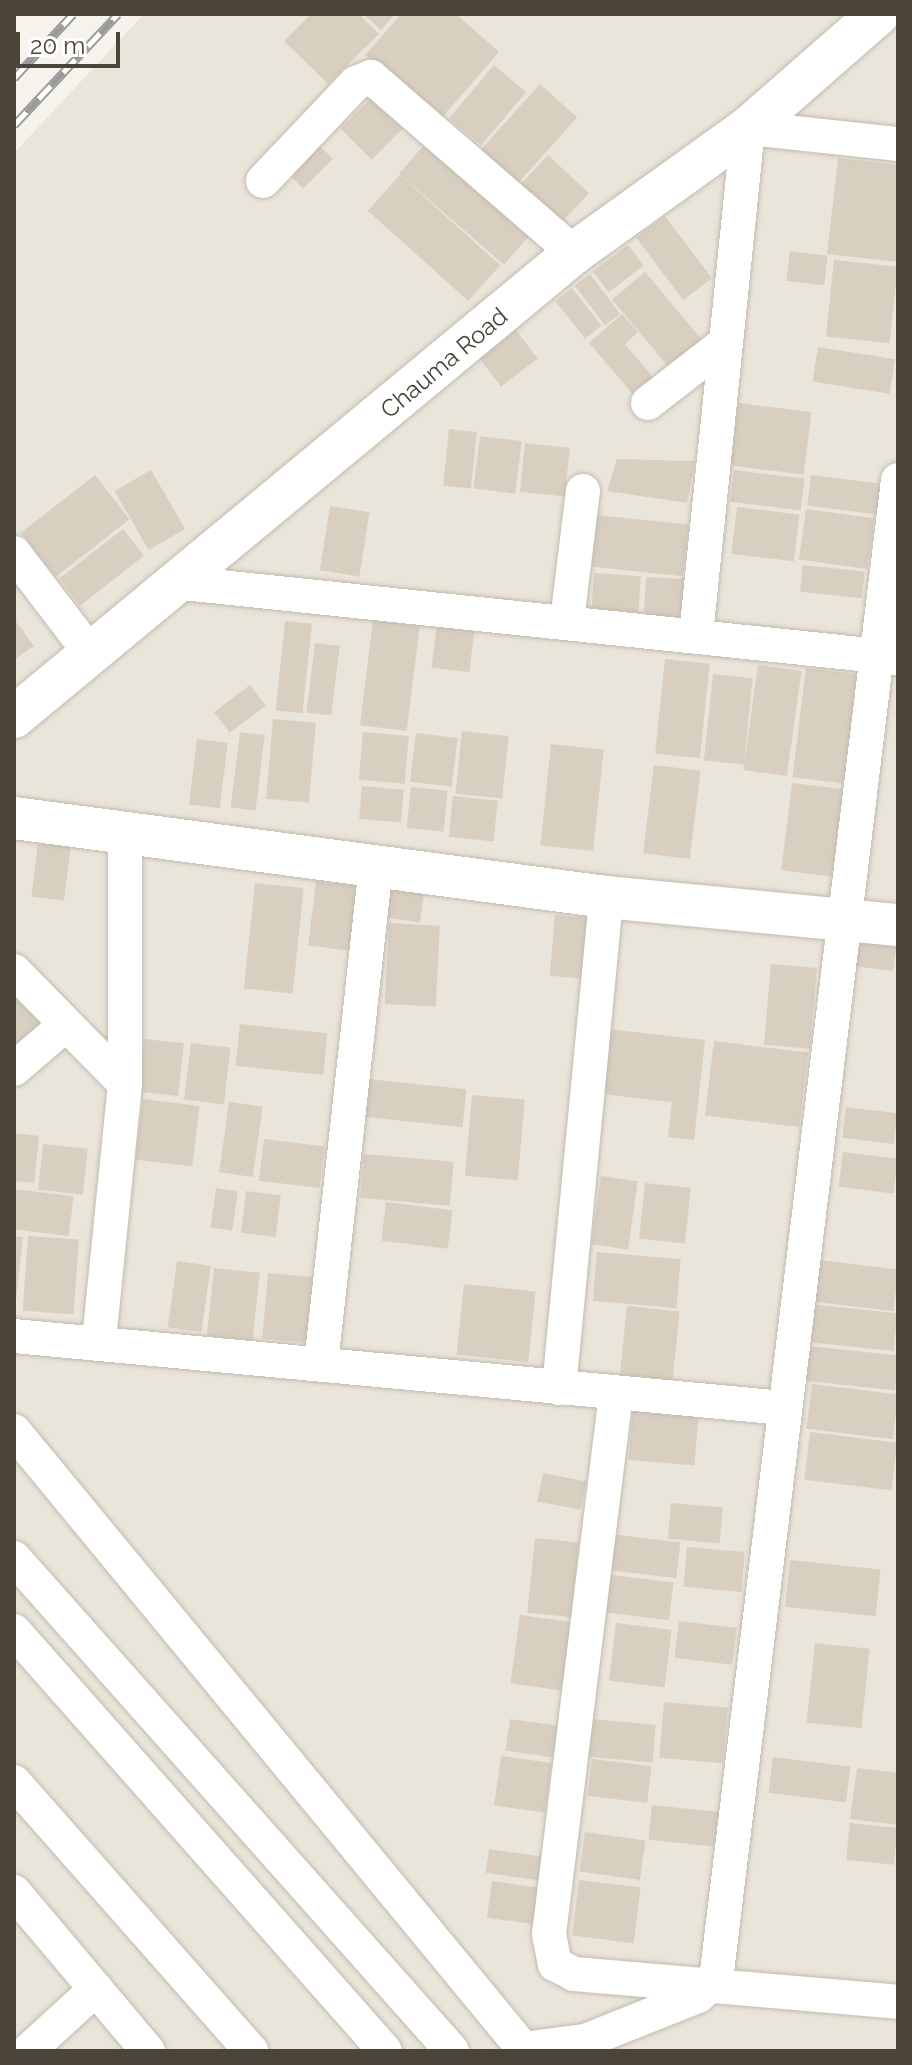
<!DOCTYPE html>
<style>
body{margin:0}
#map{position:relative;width:912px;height:2065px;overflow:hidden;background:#f6f3ec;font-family:Raleway,sans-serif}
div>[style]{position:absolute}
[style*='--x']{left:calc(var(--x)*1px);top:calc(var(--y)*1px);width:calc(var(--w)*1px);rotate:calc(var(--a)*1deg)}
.residential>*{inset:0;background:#eae5da}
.building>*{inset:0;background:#d8cfc1;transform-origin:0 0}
.roads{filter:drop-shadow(0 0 2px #c2bbae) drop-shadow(0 0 2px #c2bbae)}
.minor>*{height:34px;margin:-17px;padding:0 17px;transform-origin:17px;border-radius:17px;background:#fff}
.tertiary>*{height:42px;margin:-21px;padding:0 21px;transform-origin:21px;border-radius:21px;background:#fff}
.rail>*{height:9px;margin-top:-4.5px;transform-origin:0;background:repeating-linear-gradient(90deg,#fff 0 18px,#9a9a9a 0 36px);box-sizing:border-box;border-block:2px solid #9a9a9a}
span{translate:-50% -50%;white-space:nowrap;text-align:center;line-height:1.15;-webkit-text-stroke:6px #fff;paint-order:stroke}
.street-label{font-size:24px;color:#4b4439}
.frame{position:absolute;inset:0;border:16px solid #4b4439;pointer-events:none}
.scale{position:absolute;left:16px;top:32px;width:104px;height:36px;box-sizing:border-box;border:4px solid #4b4439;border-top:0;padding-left:10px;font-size:24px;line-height:28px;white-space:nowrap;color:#4b4439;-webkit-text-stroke:6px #fff;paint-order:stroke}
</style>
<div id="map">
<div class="residential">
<i style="clip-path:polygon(144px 14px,898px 14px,898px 2051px,14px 2051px,14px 153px)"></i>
</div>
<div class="building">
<i style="clip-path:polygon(311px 14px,359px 14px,379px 34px,328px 84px,284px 41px)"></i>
<i style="clip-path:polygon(363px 14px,395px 14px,381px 30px)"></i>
<i style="clip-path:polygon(401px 14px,456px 14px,499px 52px,440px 120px,365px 55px)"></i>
<i style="left:494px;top:65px;width:42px;height:70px;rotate:40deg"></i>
<i style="left:540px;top:84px;width:50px;height:89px;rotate:42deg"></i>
<i style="left:373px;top:96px;width:44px;height:46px;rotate:45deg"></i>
<i style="left:313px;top:139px;width:28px;height:42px;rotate:45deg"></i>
<i style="left:424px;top:145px;width:139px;height:38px;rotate:41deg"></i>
<i style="left:548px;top:155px;width:56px;height:43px;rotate:43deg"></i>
<i style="clip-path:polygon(838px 158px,898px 165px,898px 262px,827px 254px)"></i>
<i style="left:400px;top:175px;width:135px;height:48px;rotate:42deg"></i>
<i style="left:665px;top:216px;width:78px;height:36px;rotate:53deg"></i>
<i style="left:628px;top:245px;width:26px;height:44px;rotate:53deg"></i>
<i style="left:790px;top:251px;width:38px;height:30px;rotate:7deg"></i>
<i style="left:834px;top:260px;width:64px;height:77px;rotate:6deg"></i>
<i style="left:645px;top:272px;width:97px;height:43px;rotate:50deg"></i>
<i style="left:590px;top:274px;width:50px;height:19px;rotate:53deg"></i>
<i style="left:572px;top:288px;width:48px;height:21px;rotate:52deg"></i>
<i style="clip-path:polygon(622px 314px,638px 332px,625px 344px,657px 382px,637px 399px,589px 343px)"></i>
<i style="left:516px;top:330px;width:36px;height:46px;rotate:53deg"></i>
<i style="left:818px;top:347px;width:78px;height:35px;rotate:9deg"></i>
<i style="left:738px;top:403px;width:74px;height:63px;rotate:7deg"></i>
<i style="left:449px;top:429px;width:28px;height:57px;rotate:6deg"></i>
<i style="left:480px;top:436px;width:42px;height:53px;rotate:7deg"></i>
<i style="left:525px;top:443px;width:45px;height:49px;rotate:6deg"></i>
<i style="clip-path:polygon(617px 459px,695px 461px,687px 503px,607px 491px)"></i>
<i style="left:151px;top:470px;width:68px;height:42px;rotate:60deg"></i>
<i style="left:734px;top:470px;width:71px;height:32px;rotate:7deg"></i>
<i style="left:95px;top:475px;width:56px;height:94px;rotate:52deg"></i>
<i style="left:811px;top:475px;width:71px;height:31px;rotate:7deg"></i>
<i style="left:330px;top:506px;width:40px;height:65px;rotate:9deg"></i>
<i style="left:737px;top:507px;width:63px;height:47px;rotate:7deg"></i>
<i style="left:806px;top:509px;width:69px;height:51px;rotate:8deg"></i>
<i style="left:597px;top:515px;width:92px;height:52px;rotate:6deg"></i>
<i style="left:123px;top:529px;width:34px;height:81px;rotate:52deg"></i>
<i style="left:803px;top:565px;width:62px;height:27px;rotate:6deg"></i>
<i style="left:594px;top:573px;width:47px;height:36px;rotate:4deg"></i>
<i style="left:646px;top:577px;width:40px;height:40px;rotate:3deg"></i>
<i style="clip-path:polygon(14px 619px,34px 646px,14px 660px)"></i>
<i style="left:373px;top:620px;width:47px;height:106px;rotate:7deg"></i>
<i style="left:285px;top:621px;width:27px;height:90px;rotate:6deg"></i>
<i style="left:437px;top:623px;width:38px;height:45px;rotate:7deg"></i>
<i style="left:315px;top:643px;width:25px;height:70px;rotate:7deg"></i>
<i style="left:665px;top:659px;width:45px;height:95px;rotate:6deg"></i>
<i style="left:758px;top:665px;width:44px;height:106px;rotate:8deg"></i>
<i style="left:806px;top:668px;width:52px;height:110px;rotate:7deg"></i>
<i style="left:713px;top:674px;width:40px;height:87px;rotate:6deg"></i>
<i style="left:250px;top:685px;width:26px;height:45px;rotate:53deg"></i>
<i style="left:273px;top:719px;width:43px;height:80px;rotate:5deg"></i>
<i style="left:462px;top:731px;width:47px;height:63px;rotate:6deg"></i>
<i style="left:240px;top:732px;width:25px;height:76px;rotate:7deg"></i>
<i style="left:363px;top:732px;width:46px;height:48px;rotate:5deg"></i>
<i style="left:416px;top:733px;width:42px;height:49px;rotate:7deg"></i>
<i style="left:197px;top:739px;width:31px;height:66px;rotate:7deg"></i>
<i style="left:551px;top:744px;width:53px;height:102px;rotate:6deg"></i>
<i style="left:654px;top:765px;width:47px;height:89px;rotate:7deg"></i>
<i style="left:792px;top:783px;width:52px;height:88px;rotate:7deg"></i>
<i style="left:362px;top:786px;width:42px;height:33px;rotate:5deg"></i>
<i style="left:411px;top:787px;width:37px;height:41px;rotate:6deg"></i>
<i style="left:453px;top:796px;width:45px;height:41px;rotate:6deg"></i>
<i style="left:38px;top:842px;width:33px;height:55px;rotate:7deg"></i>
<i style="left:391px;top:876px;width:35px;height:42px;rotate:8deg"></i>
<i style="left:316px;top:881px;width:42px;height:65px;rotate:7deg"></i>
<i style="left:255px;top:883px;width:49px;height:106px;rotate:6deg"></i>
<i style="left:555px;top:915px;width:36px;height:61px;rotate:5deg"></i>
<i style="left:389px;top:923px;width:51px;height:81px;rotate:3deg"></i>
<i style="left:855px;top:929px;width:43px;height:37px;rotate:7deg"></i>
<i style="left:771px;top:964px;width:46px;height:81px;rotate:5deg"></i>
<i style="clip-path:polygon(14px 991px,43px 1023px,14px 1049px)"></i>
<i style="left:240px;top:1024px;width:88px;height:42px;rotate:6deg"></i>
<i style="clip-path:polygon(608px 1029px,705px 1040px,694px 1140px,668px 1137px,672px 1102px,601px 1094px)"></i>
<i style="left:144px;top:1039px;width:40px;height:53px;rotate:6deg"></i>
<i style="left:714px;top:1041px;width:95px;height:75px;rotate:7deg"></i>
<i style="left:191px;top:1043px;width:40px;height:57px;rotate:7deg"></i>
<i style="left:368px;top:1079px;width:99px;height:38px;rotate:6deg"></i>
<i style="left:472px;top:1095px;width:53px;height:81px;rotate:5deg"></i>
<i style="left:143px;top:1099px;width:57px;height:61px;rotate:7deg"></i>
<i style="left:229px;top:1102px;width:34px;height:71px;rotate:8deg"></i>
<i style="left:846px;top:1107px;width:52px;height:31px;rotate:7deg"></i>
<i style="clip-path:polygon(14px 1133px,39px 1136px,34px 1183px,14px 1181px)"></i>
<i style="left:264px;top:1139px;width:61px;height:42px;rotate:7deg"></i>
<i style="left:43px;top:1144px;width:45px;height:46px;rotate:6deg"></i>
<i style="left:843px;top:1152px;width:55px;height:35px;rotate:7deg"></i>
<i style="left:364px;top:1154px;width:90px;height:44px;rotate:5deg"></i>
<i style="left:601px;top:1176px;width:37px;height:69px;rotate:8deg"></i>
<i style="left:645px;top:1183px;width:46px;height:56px;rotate:6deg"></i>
<i style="left:216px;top:1188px;width:22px;height:40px;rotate:8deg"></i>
<i style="left:14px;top:1189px;width:60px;height:40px;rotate:7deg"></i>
<i style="left:246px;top:1191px;width:35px;height:42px;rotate:7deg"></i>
<i style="left:386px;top:1202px;width:67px;height:39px;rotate:7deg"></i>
<i style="clip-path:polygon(14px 1236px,23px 1237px,16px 1300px,14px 1300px)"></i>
<i style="left:28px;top:1236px;width:51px;height:75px;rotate:4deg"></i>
<i style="left:597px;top:1252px;width:84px;height:49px;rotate:5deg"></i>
<i style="left:820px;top:1260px;width:79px;height:42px;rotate:7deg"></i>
<i style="left:177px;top:1261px;width:34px;height:67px;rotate:8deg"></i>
<i style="left:214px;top:1268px;width:46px;height:68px;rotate:6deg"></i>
<i style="left:268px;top:1273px;width:45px;height:66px;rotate:5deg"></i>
<i style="left:464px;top:1284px;width:72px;height:71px;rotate:6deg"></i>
<i style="left:809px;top:1304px;width:89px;height:38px;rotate:6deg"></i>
<i style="left:627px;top:1306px;width:53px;height:78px;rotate:6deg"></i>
<i style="left:808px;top:1346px;width:91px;height:35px;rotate:6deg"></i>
<i style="left:812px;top:1384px;width:87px;height:45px;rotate:7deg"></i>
<i style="left:633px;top:1409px;width:66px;height:51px;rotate:5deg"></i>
<i style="left:810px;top:1432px;width:88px;height:48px;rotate:7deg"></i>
<i style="left:543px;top:1473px;width:44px;height:29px;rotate:11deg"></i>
<i style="left:671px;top:1503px;width:52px;height:36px;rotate:5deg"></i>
<i style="left:611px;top:1534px;width:70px;height:36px;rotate:7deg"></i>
<i style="left:535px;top:1538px;width:44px;height:75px;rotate:6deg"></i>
<i style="left:687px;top:1547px;width:58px;height:40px;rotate:5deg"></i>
<i style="left:790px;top:1560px;width:91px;height:47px;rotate:6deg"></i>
<i style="left:604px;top:1574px;width:70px;height:38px;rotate:7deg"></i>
<i style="left:520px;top:1615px;width:52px;height:69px;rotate:8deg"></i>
<i style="left:679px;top:1621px;width:58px;height:37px;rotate:7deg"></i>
<i style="left:616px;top:1623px;width:56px;height:58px;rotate:7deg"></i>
<i style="left:815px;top:1643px;width:55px;height:80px;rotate:6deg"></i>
<i style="left:664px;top:1702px;width:64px;height:56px;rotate:5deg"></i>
<i style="left:510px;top:1719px;width:49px;height:32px;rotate:8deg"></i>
<i style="left:591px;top:1719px;width:65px;height:38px;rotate:5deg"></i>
<i style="left:501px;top:1756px;width:51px;height:50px;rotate:8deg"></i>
<i style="left:773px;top:1757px;width:78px;height:36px;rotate:7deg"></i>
<i style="left:592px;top:1759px;width:60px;height:37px;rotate:7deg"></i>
<i style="clip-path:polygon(857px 1768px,898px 1773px,898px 1825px,850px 1819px)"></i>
<i style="left:652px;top:1805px;width:67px;height:35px;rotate:6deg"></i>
<i style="left:850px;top:1823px;width:48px;height:37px;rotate:6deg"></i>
<i style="left:585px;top:1832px;width:61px;height:40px;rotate:8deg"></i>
<i style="left:489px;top:1849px;width:53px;height:24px;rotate:8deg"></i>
<i style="left:579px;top:1880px;width:62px;height:56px;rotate:7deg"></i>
<i style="left:492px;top:1881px;width:48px;height:37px;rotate:8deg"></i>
</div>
<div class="roads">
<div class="minor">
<i style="--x:263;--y:181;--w:135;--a:-46.5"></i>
<i style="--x:356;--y:83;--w:16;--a:-22"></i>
<i style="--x:371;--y:77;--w:269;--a:40.9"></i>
<i style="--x:648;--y:403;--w:98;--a:-37.9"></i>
<i style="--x:14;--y:553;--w:127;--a:52.7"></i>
<i style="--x:183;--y:583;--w:719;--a:5.99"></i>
<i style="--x:567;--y:621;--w:131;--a:-83"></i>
<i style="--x:696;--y:635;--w:510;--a:-84.14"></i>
<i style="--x:748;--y:128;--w:151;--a:6.1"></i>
<i style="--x:14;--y:971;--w:158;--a:45.5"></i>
<i style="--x:125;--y:1084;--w:259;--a:95.8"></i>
<i style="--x:14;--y:1069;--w:66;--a:-40.7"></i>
<i style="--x:125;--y:1084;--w:252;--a:-90"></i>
<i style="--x:14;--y:1336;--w:774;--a:5.34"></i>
<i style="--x:321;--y:1364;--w:502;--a:-83.71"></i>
<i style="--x:559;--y:1388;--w:493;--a:-84.5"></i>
<i style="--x:616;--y:1394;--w:544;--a:97.07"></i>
<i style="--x:549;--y:1934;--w:31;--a:79"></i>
<i style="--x:555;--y:1964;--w:21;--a:28"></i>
<i style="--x:574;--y:1974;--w:325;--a:4.9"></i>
<i style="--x:14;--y:1431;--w:803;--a:50.5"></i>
<i style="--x:14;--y:1558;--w:659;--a:48.38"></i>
<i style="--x:14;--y:1631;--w:560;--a:48.54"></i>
<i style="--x:14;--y:1782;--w:359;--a:48.6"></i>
<i style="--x:14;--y:1892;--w:208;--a:49.9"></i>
<i style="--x:523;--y:2049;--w:63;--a:-7.4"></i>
<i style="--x:585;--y:2041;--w:122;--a:-21.7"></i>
<i style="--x:698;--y:1996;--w:24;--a:-42"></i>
<i style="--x:716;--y:1980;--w:1511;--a:-83.08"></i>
<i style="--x:28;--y:2051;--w:92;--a:-42.4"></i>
</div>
<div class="tertiary">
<i style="--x:14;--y:717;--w:727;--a:-39.64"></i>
<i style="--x:574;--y:253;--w:214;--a:-35.7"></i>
<i style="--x:748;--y:128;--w:173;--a:-41.2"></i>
<i style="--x:14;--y:818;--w:597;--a:7.6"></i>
<i style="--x:606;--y:897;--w:293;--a:5.5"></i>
</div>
</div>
<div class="rail">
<i style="--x:14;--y:78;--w:87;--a:-47.3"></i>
<i style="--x:14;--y:125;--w:152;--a:-46.9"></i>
</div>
<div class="street-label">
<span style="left:444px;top:363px;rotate:-40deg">Chauma Road</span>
</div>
<div class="frame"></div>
<div class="scale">20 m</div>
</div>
